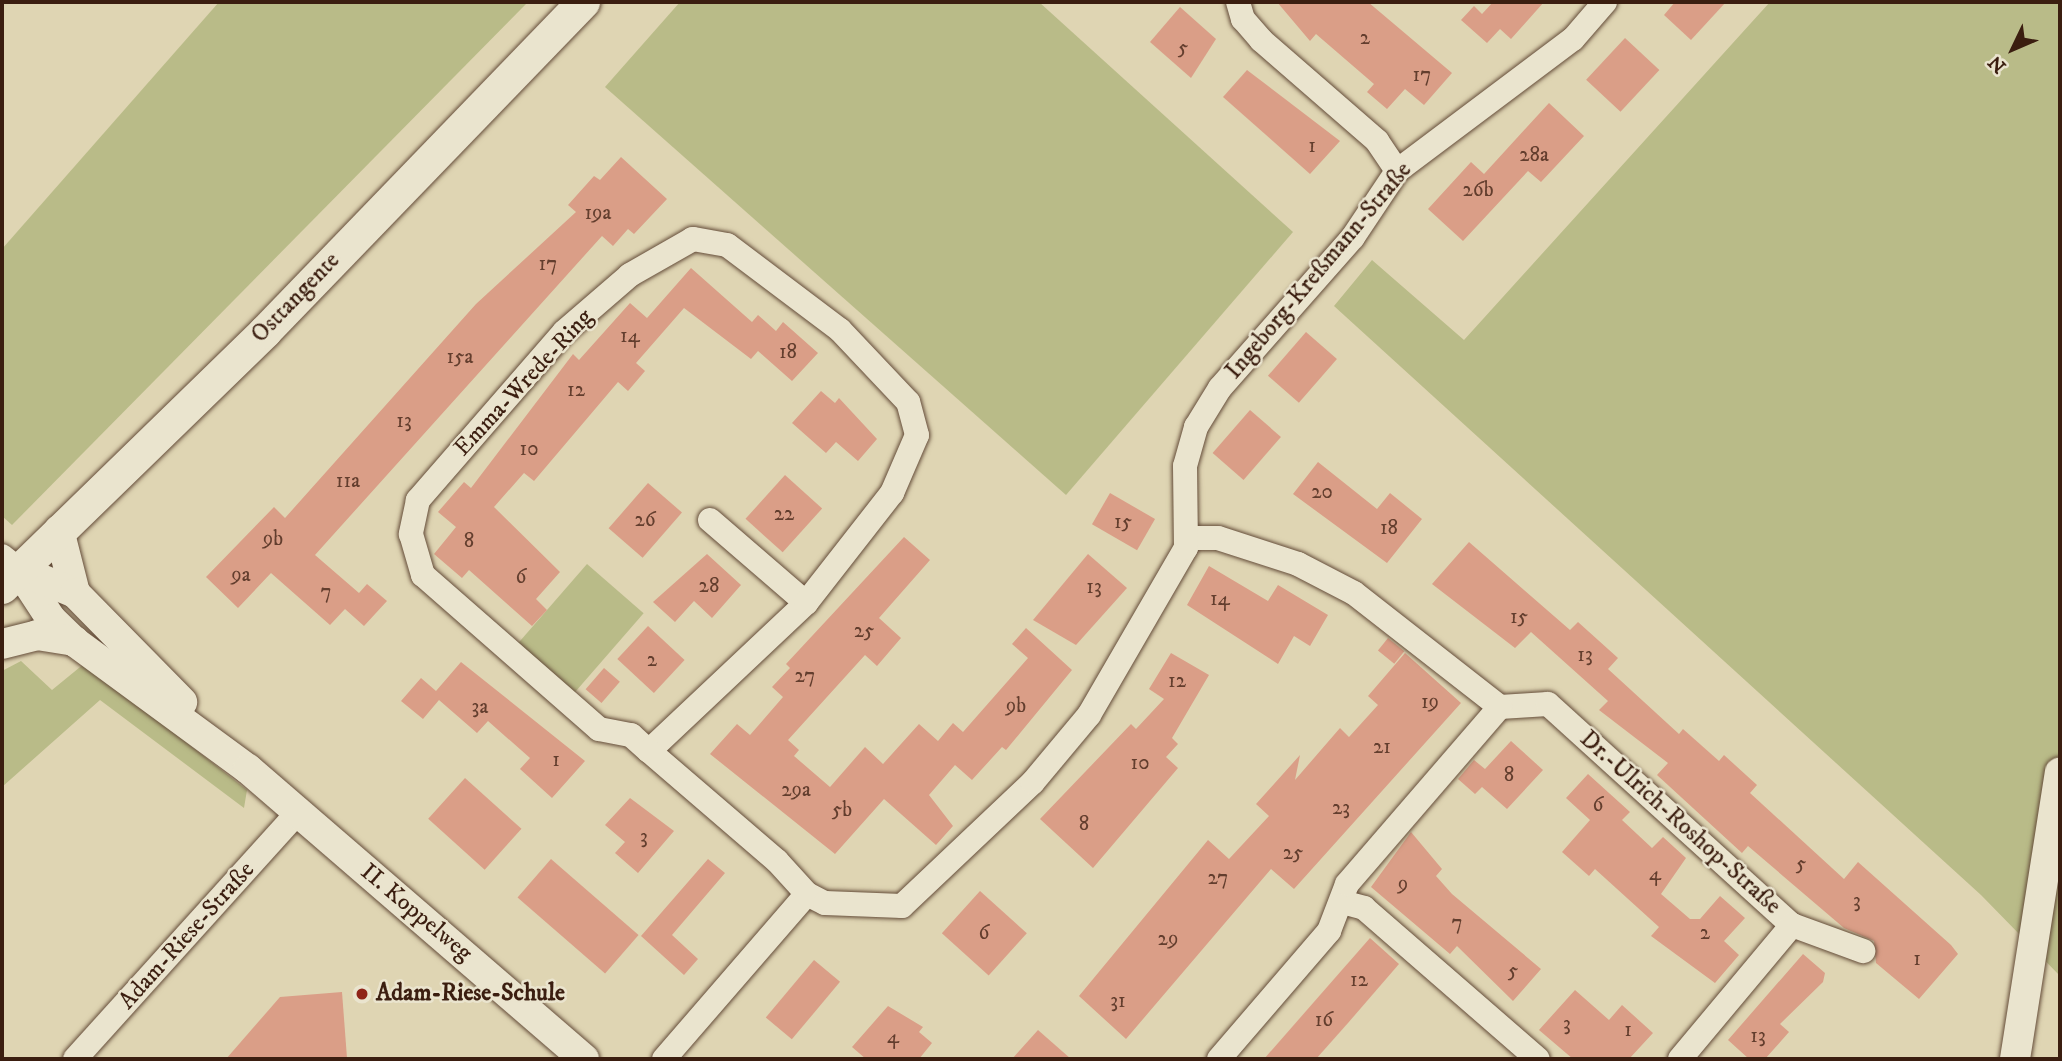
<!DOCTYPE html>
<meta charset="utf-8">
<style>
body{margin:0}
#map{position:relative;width:2062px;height:1061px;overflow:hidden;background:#dfd5b3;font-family:"IM FELL DW Pica",serif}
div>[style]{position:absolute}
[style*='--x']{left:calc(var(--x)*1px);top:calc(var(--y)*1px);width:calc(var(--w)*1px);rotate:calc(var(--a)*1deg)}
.green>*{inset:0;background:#b9bb88;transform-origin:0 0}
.building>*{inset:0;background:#da9e87;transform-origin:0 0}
.roads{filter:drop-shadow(0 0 2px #644c39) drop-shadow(0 0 2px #644c39)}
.minor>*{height:24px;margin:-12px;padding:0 12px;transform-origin:12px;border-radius:12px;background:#eae4ce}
.tertiary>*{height:30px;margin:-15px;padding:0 15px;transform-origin:15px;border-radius:15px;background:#eae4ce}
.secondary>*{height:33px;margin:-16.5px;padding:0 16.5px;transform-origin:16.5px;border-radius:16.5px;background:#eae4ce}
.dots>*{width:19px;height:19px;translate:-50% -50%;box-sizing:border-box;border:4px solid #eae4ce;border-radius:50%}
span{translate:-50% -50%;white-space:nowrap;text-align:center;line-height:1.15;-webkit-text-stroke:5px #eae4ce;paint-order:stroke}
.number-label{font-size:21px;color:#633e2e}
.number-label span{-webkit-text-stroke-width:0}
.street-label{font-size:24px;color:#3b1e10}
.poi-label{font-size:24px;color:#3b1e10;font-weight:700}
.left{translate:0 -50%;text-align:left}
.frame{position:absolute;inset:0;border:4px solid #3b1e10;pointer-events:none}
.north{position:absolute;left:1978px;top:14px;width:70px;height:70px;-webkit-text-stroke:5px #eae4ce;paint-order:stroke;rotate:226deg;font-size:19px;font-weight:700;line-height:28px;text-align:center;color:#3b1e10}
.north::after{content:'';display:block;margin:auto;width:24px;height:32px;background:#3b1e10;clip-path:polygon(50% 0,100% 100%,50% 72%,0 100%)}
</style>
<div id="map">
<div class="green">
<i style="clip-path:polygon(219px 2px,528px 2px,12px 525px,2px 516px,2px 249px)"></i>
<i style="clip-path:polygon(680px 2px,1039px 2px,1293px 232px,1066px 495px,605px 87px)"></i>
<i style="clip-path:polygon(1770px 2px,2060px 2px,2060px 976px,1981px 895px,1334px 306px,1372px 260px,1464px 340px)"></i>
<i style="left:587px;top:564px;width:75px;height:107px;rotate:41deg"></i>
<i style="clip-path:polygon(21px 661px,52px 690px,85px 663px,247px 790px,244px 808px,100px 700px,2px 787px,2px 671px)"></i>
</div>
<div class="building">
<i style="clip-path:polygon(1277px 2px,1368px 2px,1452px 73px,1424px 105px,1405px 89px,1387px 109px,1367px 92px,1374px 84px,1316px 34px,1310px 41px)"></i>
<i style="clip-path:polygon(1493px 2px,1544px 2px,1511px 39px,1500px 29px,1487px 43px,1461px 20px,1474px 6px,1482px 14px)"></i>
<i style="clip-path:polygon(1675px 2px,1726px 2px,1691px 40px,1664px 15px)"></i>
<i style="clip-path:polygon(1180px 7px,1216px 39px,1191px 78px,1150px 42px)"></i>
<i style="left:1625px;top:38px;width:47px;height:57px;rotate:43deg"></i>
<i style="clip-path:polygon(1247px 70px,1340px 141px,1310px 174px,1223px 97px)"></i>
<i style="clip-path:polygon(1549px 103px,1584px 136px,1541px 182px,1528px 171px,1463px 241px,1428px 209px,1471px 162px,1484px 174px)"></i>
<i style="clip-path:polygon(621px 157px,667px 199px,634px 234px,628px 229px,613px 246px,602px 236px,315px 555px,359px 593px,367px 584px,387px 601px,364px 626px,345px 609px,330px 625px,271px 573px,238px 608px,206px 577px,274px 507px,285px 518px,476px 304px,576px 212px,568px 205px,594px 176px,600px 180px)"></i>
<i style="clip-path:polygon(691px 268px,752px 322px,758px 315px,776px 331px,783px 322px,818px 353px,792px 381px,758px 351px,751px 359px,684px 308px,636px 363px,645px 371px,628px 391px,618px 382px,534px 481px,524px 473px,494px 507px,560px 572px,536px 599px,547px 610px,532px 626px,469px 570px,462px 578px,434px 554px,456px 527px,438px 512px,464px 482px,471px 488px,573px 354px,579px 360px,630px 303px,647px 318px)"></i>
<i style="left:1306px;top:332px;width:41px;height:58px;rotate:41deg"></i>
<i style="clip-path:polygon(821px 391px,835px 403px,839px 398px,877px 439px,858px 461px,836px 442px,826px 453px,792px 423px)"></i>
<i style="left:1250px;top:410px;width:41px;height:57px;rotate:41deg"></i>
<i style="clip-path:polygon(1318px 462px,1377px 509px,1390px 493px,1422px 519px,1387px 563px,1293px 494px)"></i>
<i style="left:785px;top:475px;width:50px;height:59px;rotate:42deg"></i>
<i style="left:648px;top:483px;width:45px;height:60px;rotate:41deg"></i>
<i style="left:1110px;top:493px;width:52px;height:36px;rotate:30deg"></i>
<i style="clip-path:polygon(904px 537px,930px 560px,879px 618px,901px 638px,877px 666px,865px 655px,788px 740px,799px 750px,794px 756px,830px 787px,865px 747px,883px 764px,919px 724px,938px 741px,953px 723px,963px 732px,1028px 658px,1012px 644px,1026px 628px,1072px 670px,1006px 750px,1002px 747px,972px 780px,955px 765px,929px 795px,953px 826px,936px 845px,884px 799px,835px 854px,710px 754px,737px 724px,750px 735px,783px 697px,772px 687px,790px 668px,786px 664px)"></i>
<i style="clip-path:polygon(1469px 542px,1570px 630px,1578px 622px,1618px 658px,1608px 669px,1679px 734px,1683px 729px,1719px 761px,1724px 755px,1757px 785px,1750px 793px,1844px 879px,1858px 862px,1951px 945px,1958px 954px,1919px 999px,1876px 963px,1874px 941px,1844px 928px,1748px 846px,1742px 853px,1657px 775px,1668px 763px,1599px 710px,1608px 701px,1531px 632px,1515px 648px,1432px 584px)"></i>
<i style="clip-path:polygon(707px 554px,741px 585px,712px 618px,694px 601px,675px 622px,653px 602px)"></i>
<i style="clip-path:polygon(1088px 554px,1127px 588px,1076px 645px,1033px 620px)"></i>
<i style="clip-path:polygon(1209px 566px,1268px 601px,1278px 585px,1328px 615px,1310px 646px,1294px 636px,1278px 664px,1187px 605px)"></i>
<i style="left:648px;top:626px;width:50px;height:45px;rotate:43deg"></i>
<i style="left:1388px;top:638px;width:21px;height:16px;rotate:39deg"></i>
<i style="clip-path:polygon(1171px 653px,1209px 675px,1172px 738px,1178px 744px,1166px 757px,1178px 768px,1093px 868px,1040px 819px,1131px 724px,1136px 729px,1164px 699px,1149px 689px)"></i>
<i style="clip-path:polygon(1405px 653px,1461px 703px,1294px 889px,1271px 869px,1126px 1039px,1079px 996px,1208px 840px,1229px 859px,1269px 816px,1256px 804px,1300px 755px,1295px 780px,1340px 728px,1349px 737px,1378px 705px,1368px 696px)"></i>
<i style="clip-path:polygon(461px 662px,585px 761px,552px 798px,520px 769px,530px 758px,488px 721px,477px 733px,439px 700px,423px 719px,401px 701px,421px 678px,436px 691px)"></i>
<i style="left:604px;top:668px;width:21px;height:28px;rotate:41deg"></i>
<i style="clip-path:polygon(1511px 741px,1543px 770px,1507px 809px,1482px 787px,1475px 794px,1458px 779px,1474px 760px,1485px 769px)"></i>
<i style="clip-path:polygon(1588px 774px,1630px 812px,1622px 820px,1652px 848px,1663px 837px,1686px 858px,1661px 894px,1690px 919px,1700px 919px,1720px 896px,1745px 918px,1724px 941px,1739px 955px,1715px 983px,1651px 936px,1659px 927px,1595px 869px,1589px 876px,1562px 852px,1590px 820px,1566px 798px)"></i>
<i style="left:465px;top:778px;width:76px;height:55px;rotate:42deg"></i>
<i style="clip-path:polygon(630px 798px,674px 831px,638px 873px,615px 853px,625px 842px,605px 825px)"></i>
<i style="clip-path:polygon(1411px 832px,1442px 869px,1436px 876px,1452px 894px,1541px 969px,1513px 1001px,1457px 946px,1450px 954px,1371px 887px)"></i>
<i style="left:551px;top:859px;width:116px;height:51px;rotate:41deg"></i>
<i style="clip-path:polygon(708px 859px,725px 873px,672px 935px,698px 959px,684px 975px,641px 936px)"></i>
<i style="left:980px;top:891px;width:63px;height:57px;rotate:42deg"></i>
<i style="clip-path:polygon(1370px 938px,1399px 964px,1348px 1023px,1316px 1059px,1264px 1059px)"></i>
<i style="clip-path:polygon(1803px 954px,1825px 973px,1823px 982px,1780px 1024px,1789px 1032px,1765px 1059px,1749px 1059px,1728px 1040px)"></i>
<i style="left:814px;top:960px;width:34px;height:75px;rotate:40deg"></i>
<i style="clip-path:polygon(1575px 990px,1609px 1020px,1622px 1005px,1653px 1033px,1629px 1059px,1573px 1059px,1539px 1030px)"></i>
<i style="clip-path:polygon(342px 992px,347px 1058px,226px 1059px,280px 997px)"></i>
<i style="clip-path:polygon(888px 1006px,923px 1027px,919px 1032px,932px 1043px,919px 1059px,866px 1059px,852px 1047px)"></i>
<i style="clip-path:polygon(1038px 1030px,1071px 1059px,1012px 1059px)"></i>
</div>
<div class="roads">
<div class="minor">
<i style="--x:1238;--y:2;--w:18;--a:74"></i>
<i style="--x:1243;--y:19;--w:28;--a:49"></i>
<i style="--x:1261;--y:40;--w:154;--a:41"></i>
<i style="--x:1377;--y:141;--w:36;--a:56"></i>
<i style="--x:710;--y:520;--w:127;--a:40.8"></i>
<i style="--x:1187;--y:538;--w:31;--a:0"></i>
<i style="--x:1218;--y:538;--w:84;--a:18"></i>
<i style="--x:1298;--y:564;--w:63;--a:27.4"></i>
<i style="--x:1354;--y:593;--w:185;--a:38"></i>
<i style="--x:1500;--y:707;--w:48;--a:-3.6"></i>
<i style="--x:1548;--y:704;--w:329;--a:42.2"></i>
<i style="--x:1792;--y:925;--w:76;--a:20.1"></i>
<i style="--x:2;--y:556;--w:22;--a:39"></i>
<i style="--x:649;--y:751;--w:216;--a:-43.3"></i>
<i style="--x:806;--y:603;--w:140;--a:-52"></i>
<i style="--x:892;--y:493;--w:63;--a:-66.7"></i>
<i style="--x:917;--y:435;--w:34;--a:-105"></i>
<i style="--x:908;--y:402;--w:99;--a:-133.4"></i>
<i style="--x:840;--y:330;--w:141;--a:-143"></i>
<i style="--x:727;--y:245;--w:35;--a:-170"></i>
<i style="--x:693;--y:239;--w:73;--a:150.3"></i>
<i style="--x:630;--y:275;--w:87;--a:139.2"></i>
<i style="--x:564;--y:332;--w:223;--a:131"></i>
<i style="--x:418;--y:500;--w:35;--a:102"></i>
<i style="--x:411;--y:534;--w:43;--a:73.7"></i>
<i style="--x:423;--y:575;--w:234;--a:41.2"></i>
<i style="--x:599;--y:729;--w:33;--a:11"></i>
<i style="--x:631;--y:735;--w:24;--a:42"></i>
<i style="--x:649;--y:751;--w:169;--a:40.7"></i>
<i style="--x:777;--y:861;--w:45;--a:47.7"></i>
<i style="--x:1342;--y:902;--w:23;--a:15"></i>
<i style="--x:1364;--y:908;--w:230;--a:41"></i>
<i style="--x:75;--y:1059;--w:333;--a:-47.9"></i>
<i style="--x:664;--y:1059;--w:218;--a:-49.1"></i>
<i style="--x:807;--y:894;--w:20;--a:27"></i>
<i style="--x:825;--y:903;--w:77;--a:2.2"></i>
<i style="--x:902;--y:906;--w:180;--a:-43.4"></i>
<i style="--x:1033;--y:782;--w:87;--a:-50.1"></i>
<i style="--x:1089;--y:715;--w:193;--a:-59.9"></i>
<i style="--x:1186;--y:548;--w:82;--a:-90.7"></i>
<i style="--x:1185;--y:466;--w:41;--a:-74.2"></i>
<i style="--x:1196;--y:427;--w:46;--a:-58.4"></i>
<i style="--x:1220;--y:388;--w:201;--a:-48.6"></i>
<i style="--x:1353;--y:237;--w:79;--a:-56.3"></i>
<i style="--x:1397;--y:171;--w:220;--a:-36.9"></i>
<i style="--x:1573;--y:39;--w:49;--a:-49.1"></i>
<i style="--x:1219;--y:1059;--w:169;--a:-49.3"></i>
<i style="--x:1329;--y:931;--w:50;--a:-69"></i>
<i style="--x:1347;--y:884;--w:234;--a:-49.2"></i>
<i style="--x:1680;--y:1059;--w:175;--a:-50.1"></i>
</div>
<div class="tertiary">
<i style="--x:59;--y:530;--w:65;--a:75.7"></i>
<i style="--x:19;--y:570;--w:59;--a:56.9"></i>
<i style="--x:51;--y:619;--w:33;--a:44"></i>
<i style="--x:75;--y:642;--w:215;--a:36.3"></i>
<i style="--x:248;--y:769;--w:444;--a:40.8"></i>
<i style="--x:19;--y:570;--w:61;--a:22.3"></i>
<i style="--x:75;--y:593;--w:153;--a:45.5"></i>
<i style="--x:2;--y:644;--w:36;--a:-14"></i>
<i style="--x:37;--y:635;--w:38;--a:9"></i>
<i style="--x:2015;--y:1059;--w:290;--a:-81.1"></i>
</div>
<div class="secondary">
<i style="--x:2;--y:587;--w:367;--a:-44.2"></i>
<i style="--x:265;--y:331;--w:458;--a:-46"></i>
</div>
</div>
<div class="dots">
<i style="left:362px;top:994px;background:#8f2418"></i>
</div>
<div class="number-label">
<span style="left:1365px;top:38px">2</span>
<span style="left:1183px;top:48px">5</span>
<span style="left:1422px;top:75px">17</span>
<span style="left:1312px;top:146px">1</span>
<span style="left:1534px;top:155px">28a</span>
<span style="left:1478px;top:190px">26b</span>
<span style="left:598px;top:213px">19a</span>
<span style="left:548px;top:264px">17</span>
<span style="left:630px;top:336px">14</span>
<span style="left:788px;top:352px">18</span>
<span style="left:460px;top:357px">15a</span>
<span style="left:576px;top:390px">12</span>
<span style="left:404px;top:421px">13</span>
<span style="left:529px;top:449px">10</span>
<span style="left:348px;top:481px">11a</span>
<span style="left:1322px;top:492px">20</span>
<span style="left:784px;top:514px">22</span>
<span style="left:645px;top:520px">26</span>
<span style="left:1123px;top:522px">15</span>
<span style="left:1389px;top:528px">18</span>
<span style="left:273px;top:539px">9b</span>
<span style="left:469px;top:541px">8</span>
<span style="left:241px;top:575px">9a</span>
<span style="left:521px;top:577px">6</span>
<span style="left:709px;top:586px">28</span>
<span style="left:1094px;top:587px">13</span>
<span style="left:326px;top:592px">7</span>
<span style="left:1220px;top:599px">14</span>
<span style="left:1519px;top:617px">15</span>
<span style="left:864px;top:631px">25</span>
<span style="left:1585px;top:655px">13</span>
<span style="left:652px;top:660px">2</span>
<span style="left:805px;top:676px">27</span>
<span style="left:1177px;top:681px">12</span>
<span style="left:1430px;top:702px">19</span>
<span style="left:1016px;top:706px">9b</span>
<span style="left:480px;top:707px">3a</span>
<span style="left:1382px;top:747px">21</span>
<span style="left:556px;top:760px">1</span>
<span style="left:1140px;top:763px">10</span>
<span style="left:1509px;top:775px">8</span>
<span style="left:796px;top:790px">29a</span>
<span style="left:1598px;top:805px">6</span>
<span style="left:1341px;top:808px">23</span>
<span style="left:842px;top:810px">5b</span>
<span style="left:1084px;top:824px">8</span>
<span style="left:644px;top:837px">3</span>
<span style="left:1293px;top:853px">25</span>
<span style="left:1801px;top:864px">5</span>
<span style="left:1655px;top:874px">4</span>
<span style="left:1218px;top:878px">27</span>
<span style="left:1403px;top:884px">9</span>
<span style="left:1857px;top:901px">3</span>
<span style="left:1457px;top:923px">7</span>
<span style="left:984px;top:933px">6</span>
<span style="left:1705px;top:933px">2</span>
<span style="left:1168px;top:939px">29</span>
<span style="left:1917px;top:959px">1</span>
<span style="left:1513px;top:971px">5</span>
<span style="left:1359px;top:980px">12</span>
<span style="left:1118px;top:1001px">31</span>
<span style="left:1324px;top:1020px">16</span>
<span style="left:1567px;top:1024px">3</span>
<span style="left:1628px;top:1030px">1</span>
<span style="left:1758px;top:1036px">13</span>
<span style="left:893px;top:1037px">4</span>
</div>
<div class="street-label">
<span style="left:1319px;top:271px;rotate:-50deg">Ingeborg-Kreßmann-Straße</span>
<span style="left:296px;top:298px;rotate:-46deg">Osttangente</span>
<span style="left:524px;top:383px;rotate:-47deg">Emma-Wrede-Ring</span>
<span style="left:1680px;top:823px;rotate:42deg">Dr.-Ulrich-Roshop-Straße</span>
<span style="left:416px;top:913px;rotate:40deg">II. Koppelweg</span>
<span style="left:187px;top:936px;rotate:-48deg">Adam-Riese-Straße</span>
</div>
<div class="poi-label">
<span class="left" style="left:376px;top:994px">Adam-Riese-Schule</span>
</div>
<div class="frame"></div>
<div class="north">N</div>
</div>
